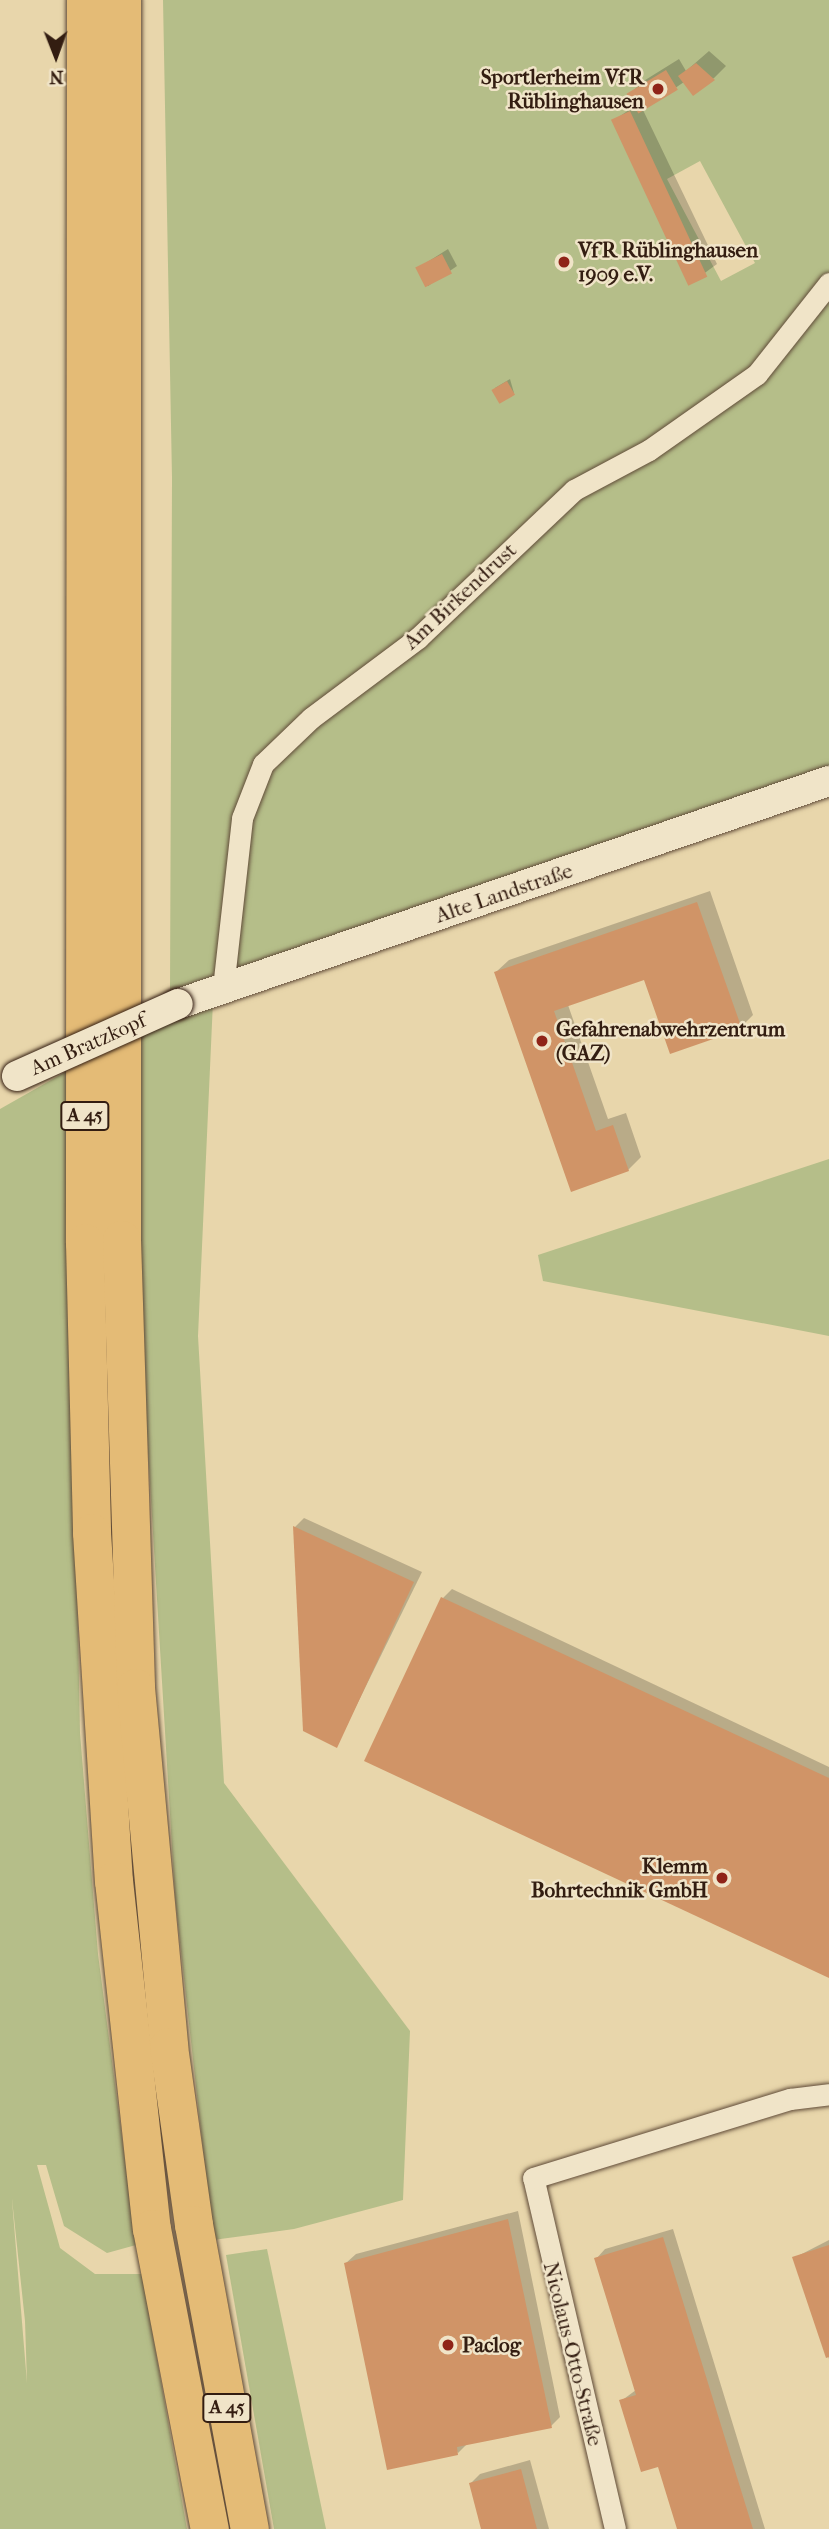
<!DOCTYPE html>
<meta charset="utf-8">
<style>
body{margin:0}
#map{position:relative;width:829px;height:2529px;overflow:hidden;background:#e8d6ab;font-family:"IM FELL French Canon",serif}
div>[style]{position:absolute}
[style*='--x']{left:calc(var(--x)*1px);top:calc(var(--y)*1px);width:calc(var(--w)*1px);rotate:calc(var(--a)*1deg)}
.green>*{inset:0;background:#b5be89}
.shadow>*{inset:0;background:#0003}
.building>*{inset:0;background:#d09467;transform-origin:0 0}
.roads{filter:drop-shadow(0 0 2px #604b38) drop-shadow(0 0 2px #604b38)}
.street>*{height:21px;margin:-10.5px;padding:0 10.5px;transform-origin:10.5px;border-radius:10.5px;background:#f0e4c8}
.secondary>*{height:30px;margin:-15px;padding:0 15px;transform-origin:15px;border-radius:15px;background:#f0e4c8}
.highway>*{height:38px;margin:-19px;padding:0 19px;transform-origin:19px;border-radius:19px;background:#e4bb76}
.bridges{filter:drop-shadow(0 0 2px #331d11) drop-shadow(0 0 2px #331d11)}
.secondary-bridge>*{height:30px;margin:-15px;padding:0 15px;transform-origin:15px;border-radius:15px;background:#f0e4c8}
.dots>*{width:19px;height:19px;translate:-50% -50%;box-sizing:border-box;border:4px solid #f0e4c8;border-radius:50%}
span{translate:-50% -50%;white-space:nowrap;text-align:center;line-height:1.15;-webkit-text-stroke:5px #f0e4c8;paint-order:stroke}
.shield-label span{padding:2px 5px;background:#f0e4c8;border:2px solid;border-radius:5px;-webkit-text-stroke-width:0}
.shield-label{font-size:19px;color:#331d11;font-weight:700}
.poi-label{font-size:21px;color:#331d11;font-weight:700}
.right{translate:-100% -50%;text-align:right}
.left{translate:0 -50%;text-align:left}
.street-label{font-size:21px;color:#331d11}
.north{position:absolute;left:21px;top:21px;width:70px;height:70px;-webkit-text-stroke:5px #f0e4c8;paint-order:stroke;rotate:179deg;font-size:19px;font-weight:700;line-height:28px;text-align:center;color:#331d11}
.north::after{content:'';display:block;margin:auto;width:24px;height:32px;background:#331d11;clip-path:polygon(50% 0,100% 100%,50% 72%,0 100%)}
</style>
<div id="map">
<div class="green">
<i style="clip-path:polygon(evenodd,163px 0,829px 0,829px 771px,230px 977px,247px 818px,268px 766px,353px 684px,348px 679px,299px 715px,261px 761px,237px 817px,215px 980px,170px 993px,172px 478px,163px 0,700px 161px,755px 263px,721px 281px,667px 179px,700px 161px)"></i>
<i style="clip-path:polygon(213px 1001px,198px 1336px,224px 1783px,410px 2031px,403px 2200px,294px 2229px,213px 2240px,175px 1897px,135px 1235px,138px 1030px)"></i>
<i style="clip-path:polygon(evenodd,67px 1071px,80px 1733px,98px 1954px,136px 2245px,107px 2253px,64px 2226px,46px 2165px,37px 2165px,60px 2248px,95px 2274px,142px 2274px,187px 2529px,0 2529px,0 1109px,67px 1071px,12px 2199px,25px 2321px,27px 2383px,12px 2200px,12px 2199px)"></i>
<i style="clip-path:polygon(829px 1159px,829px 1336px,543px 1281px,538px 1255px)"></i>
<i style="clip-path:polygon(267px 2249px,326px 2529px,274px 2529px,226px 2255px)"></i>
</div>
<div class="shadow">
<i style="clip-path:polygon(709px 51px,726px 66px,714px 78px,693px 93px,684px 82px,643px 110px,717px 264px,691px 283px,613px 121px,636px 105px,630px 94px,642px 82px,679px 59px,686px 71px)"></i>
<i style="clip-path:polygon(448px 249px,457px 266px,428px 286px,418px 268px)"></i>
<i style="clip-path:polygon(510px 379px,514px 393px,495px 388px)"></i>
<i style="clip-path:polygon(710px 891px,753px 1015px,741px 1027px,645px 978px,568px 1005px,608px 1119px,626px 1113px,641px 1157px,628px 1170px,572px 1189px,496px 972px,509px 960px)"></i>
<i style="clip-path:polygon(304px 1518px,422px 1572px,337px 1745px,295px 1527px)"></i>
<i style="clip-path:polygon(452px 1589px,829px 1767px,829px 1976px,443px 1598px)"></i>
<i style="clip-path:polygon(518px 2211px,560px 2417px,551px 2426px,468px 2443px,458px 2453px,346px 2263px,356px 2254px)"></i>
<i style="clip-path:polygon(673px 2229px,765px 2529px,679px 2529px,659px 2465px,621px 2401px,636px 2390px,596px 2259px,605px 2249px)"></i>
<i style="clip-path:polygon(829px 2240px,829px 2359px,794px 2258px)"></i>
<i style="clip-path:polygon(530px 2460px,549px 2529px,483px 2529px,471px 2483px,480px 2474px)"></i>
</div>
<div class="building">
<i style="clip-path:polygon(696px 63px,715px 80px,693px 96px,678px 76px)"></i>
<i style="left:666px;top:70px;width:23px;height:46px;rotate:59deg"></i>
<i style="left:630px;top:111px;width:183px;height:21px;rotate:65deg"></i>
<i style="left:442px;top:254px;width:22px;height:30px;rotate:63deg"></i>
<i style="left:507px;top:381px;width:16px;height:18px;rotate:60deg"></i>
<i style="clip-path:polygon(697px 902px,742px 1029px,670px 1054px,644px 980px,554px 1011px,596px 1131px,613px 1125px,629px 1171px,571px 1192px,494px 972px)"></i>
<i style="clip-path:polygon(293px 1526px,414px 1582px,337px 1748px,303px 1731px)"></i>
<i style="clip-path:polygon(441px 1597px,829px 1778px,829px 1978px,364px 1761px)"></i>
<i style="clip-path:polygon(508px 2219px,552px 2428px,457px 2447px,458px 2455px,387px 2470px,344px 2263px)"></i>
<i style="clip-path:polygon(663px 2237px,753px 2529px,677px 2529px,658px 2467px,641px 2472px,619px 2400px,636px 2395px,594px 2258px)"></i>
<i style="clip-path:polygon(829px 2245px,829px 2357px,826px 2358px,792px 2257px)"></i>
<i style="clip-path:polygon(521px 2469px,537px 2529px,481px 2529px,469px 2483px)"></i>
</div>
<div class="roads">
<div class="street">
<i style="--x:223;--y:988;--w:171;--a:-83.6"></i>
<i style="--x:242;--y:818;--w:58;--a:-68.7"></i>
<i style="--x:263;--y:764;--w:66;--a:-43.8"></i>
<i style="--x:311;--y:718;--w:134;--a:-36.8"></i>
<i style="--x:418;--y:638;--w:215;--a:-43.5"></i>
<i style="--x:574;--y:490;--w:85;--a:-28.1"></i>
<i style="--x:649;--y:450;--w:132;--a:-35.1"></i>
<i style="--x:757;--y:374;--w:116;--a:-51.6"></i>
<i style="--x:615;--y:2529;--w:360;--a:-103.1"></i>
<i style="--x:533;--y:2178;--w:269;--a:-17.1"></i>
<i style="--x:790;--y:2099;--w:39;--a:-7"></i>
</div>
<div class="secondary">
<i style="--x:178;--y:1004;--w:688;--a:-18.91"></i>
</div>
<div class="highway">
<i style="--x:86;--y:0;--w:1243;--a:90.05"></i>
<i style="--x:85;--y:1243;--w:290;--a:88.6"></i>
<i style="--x:92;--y:1533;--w:349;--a:86.4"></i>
<i style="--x:114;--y:1881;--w:350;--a:83.8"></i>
<i style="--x:152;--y:2229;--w:306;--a:79.1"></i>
<i style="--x:122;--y:0;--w:1240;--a:90"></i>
<i style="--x:122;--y:1240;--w:448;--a:88.2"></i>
<i style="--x:136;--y:1688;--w:361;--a:84.7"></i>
<i style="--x:169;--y:2047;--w:180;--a:82"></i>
<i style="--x:194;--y:2225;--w:309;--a:79.6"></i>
</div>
</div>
<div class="bridges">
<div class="secondary-bridge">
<i style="--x:17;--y:1076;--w:176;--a:-24.1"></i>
</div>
</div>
<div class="dots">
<i style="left:658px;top:89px;background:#8f2418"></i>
<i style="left:564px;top:262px;background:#8f2418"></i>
<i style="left:542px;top:1041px;background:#8f2418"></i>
<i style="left:722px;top:1878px;background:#8f2418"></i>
<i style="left:448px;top:2345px;background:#8f2418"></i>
</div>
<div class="shield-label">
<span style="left:85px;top:1116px">A 45</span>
<span style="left:227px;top:2408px">A 45</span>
</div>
<div class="poi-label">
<span class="right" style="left:644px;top:89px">Sportlerheim VfR<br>Rüblinghausen</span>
<span class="left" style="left:578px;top:262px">VfR Rüblinghausen<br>1909 e.V.</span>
<span class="left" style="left:556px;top:1041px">Gefahrenabwehrzentrum<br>(GAZ)</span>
<span class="right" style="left:708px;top:1878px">Klemm<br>Bohrtechnik GmbH</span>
<span class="left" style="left:462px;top:2345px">Paclog</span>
</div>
<div class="street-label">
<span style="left:460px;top:596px;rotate:-43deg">Am Birkendrust</span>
<span style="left:504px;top:893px;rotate:-19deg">Alte Landstraße</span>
<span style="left:88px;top:1044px;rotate:-24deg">Am Bratzkopf</span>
<span style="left:573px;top:2354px;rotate:76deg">Nicolaus-Otto-Straße</span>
</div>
<div class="north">N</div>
</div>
